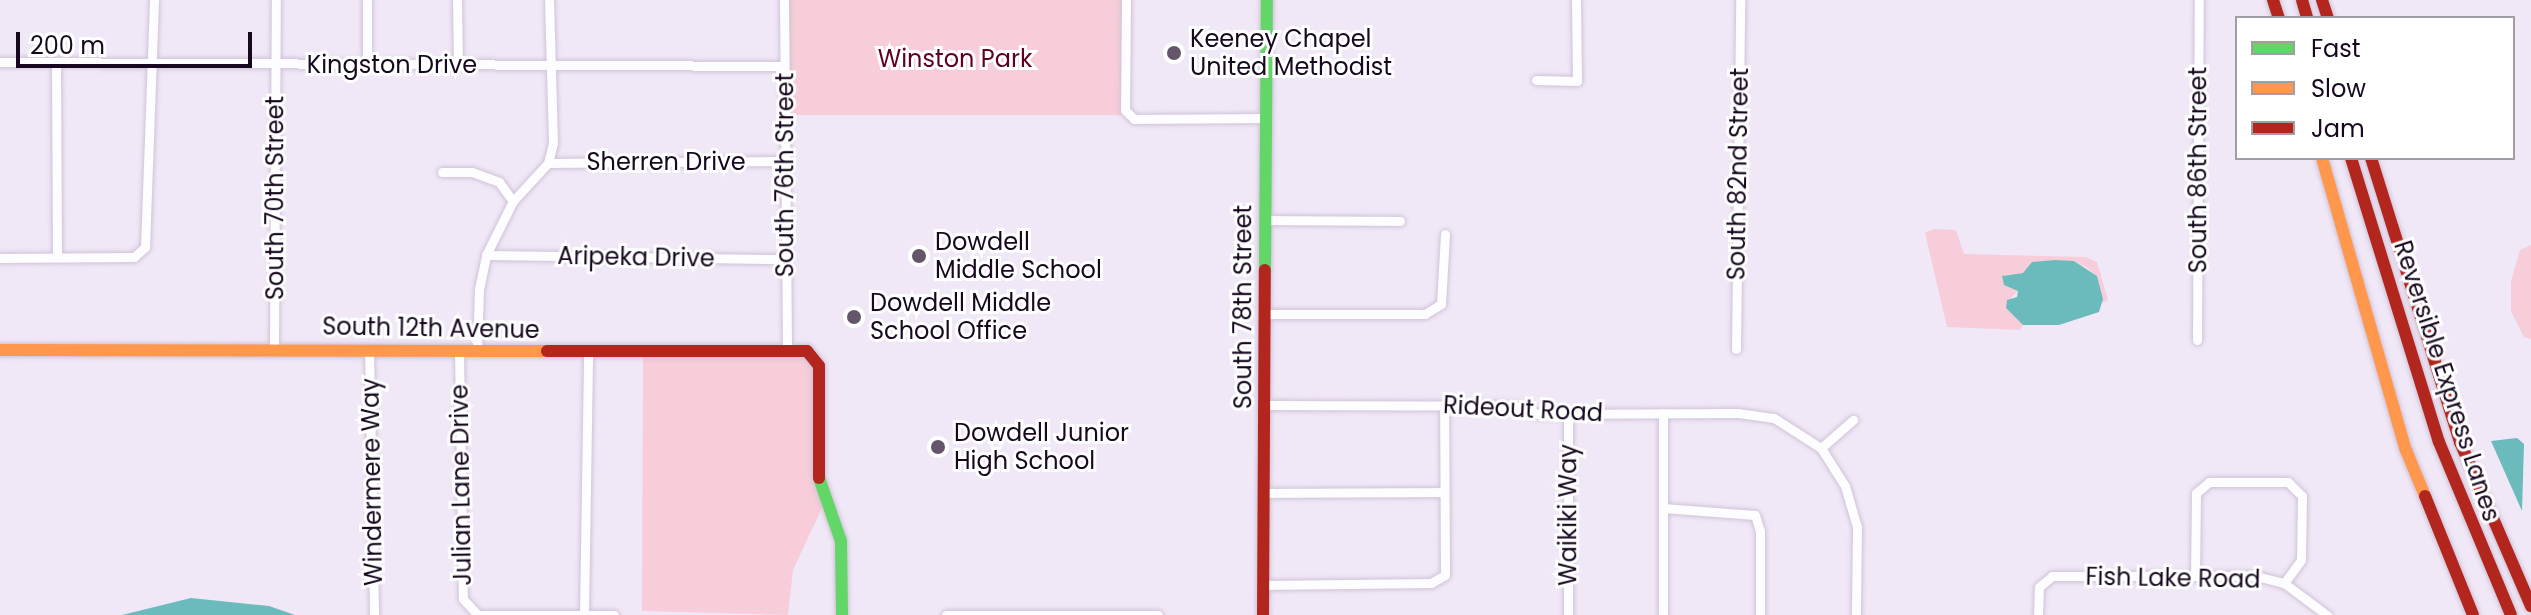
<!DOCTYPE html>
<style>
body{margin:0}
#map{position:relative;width:2531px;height:615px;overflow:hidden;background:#f1e8f7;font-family:Poppins,sans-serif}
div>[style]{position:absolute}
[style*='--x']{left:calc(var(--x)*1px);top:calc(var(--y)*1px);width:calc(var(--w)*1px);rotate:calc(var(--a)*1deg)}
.green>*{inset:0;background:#f6cdd8;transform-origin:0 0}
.water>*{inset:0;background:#6bbabc}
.roads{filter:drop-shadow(0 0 2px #cfc3d7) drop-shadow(0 0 2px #cfc3d7)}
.street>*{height:9px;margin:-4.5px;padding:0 4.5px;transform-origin:4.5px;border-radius:4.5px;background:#fdfcfe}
.fast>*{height:12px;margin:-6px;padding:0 6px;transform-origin:6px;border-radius:6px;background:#63d668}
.slow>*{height:12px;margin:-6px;padding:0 6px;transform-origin:6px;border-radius:6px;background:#ff974d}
.jam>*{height:12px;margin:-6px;padding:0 6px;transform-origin:6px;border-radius:6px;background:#b3261e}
.dots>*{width:22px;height:22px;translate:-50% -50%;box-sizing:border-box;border:4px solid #fff;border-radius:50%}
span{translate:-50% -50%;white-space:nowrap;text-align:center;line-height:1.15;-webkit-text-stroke:6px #fff;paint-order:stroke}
.poi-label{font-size:24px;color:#17081f}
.left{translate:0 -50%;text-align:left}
.park-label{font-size:24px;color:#5e001e}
.street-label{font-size:24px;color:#17081f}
.legend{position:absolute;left:2235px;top:16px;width:280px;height:144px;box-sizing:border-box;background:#fff;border:2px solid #a29ca5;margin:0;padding:10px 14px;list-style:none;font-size:24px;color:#17081f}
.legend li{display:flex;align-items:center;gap:16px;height:40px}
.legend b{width:40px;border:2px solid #a29ca5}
.scale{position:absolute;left:16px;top:32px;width:236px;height:36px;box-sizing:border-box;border:4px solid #17081f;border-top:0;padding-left:10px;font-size:24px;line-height:28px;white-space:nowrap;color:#17081f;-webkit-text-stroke:6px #fff;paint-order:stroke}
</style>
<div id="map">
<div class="green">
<i style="left:785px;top:0;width:337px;height:115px"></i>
<i style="clip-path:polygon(1934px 229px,1956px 230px,1964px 254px,2086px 257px,2097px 262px,2108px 300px,2102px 303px,2097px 276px,2086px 267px,2074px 261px,2033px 262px,2024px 273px,2004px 275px,2018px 291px,2006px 303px,2023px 324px,2020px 330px,1947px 327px,1925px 233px)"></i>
<i style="clip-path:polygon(2531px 245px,2531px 339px,2524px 337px,2511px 311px,2511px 281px,2520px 250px)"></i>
<i style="clip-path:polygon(643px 356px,805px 356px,815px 368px,815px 477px,822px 508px,793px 570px,788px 615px,642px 611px)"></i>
</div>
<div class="water">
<i style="clip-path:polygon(2055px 260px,2074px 261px,2097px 276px,2103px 299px,2099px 312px,2059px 325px,2023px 325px,2006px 308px,2007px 300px,2017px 297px,2018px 291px,2004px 285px,2002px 276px,2023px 273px,2032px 262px)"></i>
<i style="clip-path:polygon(2517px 438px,2524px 444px,2522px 511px,2491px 441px)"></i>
<i style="clip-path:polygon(191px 598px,269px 606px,295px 615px,122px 615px)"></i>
</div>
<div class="roads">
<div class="street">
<i style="--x:367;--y:0;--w:64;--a:90"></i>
<i style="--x:457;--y:0;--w:64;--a:89.1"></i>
<i style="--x:784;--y:0;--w:351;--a:89.5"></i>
<i style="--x:1126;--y:0;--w:110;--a:90.5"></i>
<i style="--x:1125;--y:110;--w:13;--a:45"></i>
<i style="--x:1134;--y:119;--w:131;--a:-0.4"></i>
<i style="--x:0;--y:62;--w:784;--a:0.29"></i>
<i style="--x:56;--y:62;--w:195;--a:89.7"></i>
<i style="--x:1536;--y:80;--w:41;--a:1.4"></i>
<i style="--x:1577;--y:81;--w:81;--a:-90.7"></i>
<i style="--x:548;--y:163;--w:236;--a:-0.5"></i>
<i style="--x:442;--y:172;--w:30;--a:0"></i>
<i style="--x:472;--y:172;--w:29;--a:20"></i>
<i style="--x:499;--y:182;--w:24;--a:54"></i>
<i style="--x:1266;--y:220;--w:134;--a:0.4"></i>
<i style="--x:486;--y:255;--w:299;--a:0.8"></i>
<i style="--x:0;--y:258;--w:134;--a:-0.4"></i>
<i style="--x:134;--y:257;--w:15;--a:-42"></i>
<i style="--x:145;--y:247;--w:247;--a:-87.9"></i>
<i style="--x:1266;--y:314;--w:159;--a:0"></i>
<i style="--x:1425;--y:314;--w:19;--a:-32"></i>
<i style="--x:1441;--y:304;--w:70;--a:-86.7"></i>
<i style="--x:2197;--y:340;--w:340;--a:-89.7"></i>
<i style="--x:274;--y:348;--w:348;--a:-89.7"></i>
<i style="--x:1736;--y:349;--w:349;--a:-89.3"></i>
<i style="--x:369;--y:350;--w:265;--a:88.9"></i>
<i style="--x:459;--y:350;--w:249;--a:89.1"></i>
<i style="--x:463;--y:599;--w:22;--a:47"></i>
<i style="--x:478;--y:615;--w:136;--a:0"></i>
<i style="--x:477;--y:350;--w:61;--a:-88.1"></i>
<i style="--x:479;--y:289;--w:35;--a:-78"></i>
<i style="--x:486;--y:255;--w:60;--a:-63.4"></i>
<i style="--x:513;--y:201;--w:52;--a:-47.4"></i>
<i style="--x:548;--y:163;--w:21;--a:-76"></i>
<i style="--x:553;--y:143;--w:143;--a:-91.6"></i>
<i style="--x:1265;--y:405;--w:249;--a:0.2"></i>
<i style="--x:1514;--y:406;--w:25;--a:18"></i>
<i style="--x:1538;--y:414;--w:200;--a:-0.3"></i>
<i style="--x:1738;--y:413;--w:36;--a:8"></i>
<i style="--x:1774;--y:418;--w:56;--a:32.6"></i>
<i style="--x:1821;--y:448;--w:45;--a:57.7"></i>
<i style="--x:1845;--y:486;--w:43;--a:73.7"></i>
<i style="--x:1857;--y:527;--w:88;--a:90.7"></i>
<i style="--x:1821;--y:448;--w:43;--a:-41.2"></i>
<i style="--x:1263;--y:493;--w:181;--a:-0.3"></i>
<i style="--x:1663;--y:508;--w:92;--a:4.4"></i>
<i style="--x:1755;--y:515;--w:17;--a:73"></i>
<i style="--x:1760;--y:531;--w:84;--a:90"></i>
<i style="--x:2195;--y:576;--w:83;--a:-89.3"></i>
<i style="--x:2196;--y:493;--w:17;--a:-40"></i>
<i style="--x:2209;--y:482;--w:79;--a:0"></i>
<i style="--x:2288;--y:482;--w:20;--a:45"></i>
<i style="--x:2302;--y:496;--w:64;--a:90.9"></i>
<i style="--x:2301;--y:560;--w:29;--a:126"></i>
<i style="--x:1263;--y:585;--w:168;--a:-0.7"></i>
<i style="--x:1431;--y:583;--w:16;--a:-30"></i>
<i style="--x:1445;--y:575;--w:170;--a:-90.3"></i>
<i style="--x:584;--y:615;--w:263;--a:-89.1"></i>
<i style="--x:946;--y:615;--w:212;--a:0"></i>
<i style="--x:1568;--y:615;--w:201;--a:-90"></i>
<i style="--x:1663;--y:615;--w:202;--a:-90"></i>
<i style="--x:2038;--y:615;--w:28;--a:-88"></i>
<i style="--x:2039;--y:587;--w:17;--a:-40"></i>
<i style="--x:2052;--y:576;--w:204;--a:0"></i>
<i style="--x:2256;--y:576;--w:29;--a:14"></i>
<i style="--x:2284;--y:583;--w:54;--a:36.7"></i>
</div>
<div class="fast">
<i style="--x:1265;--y:270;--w:270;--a:-89.6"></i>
<i style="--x:819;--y:478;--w:67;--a:70.8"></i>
<i style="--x:841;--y:541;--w:74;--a:89.2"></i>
</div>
<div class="slow">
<i style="--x:2322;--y:158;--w:304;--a:74"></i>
<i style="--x:2406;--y:450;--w:50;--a:67.6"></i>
<i style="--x:0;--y:350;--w:547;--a:0.1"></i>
</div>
<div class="jam">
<i style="--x:2273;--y:0;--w:19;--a:72"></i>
<i style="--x:2302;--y:0;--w:19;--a:74"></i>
<i style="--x:2322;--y:0;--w:19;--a:72"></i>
<i style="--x:2351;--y:158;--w:297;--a:72.8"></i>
<i style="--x:2439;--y:442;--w:187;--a:67.4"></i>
<i style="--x:2371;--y:158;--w:298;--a:72.6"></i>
<i style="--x:2460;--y:442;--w:179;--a:66.6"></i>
<i style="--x:547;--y:351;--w:260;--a:0"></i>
<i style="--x:807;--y:351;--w:19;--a:51"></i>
<i style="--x:819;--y:366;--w:112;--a:90"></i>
<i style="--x:2425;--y:496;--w:128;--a:68"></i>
<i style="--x:1263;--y:615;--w:345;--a:-89.7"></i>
</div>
</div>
<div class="dots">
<i style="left:1174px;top:53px;background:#63566b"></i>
<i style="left:919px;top:256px;background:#63566b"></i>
<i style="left:854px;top:317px;background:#63566b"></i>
<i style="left:938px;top:447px;background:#63566b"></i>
</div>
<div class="poi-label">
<span class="left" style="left:1190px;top:53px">Keeney Chapel<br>United Methodist</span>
<span class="left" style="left:935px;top:256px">Dowdell<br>Middle School</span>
<span class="left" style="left:870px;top:317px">Dowdell Middle<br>School Office</span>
<span class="left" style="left:954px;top:447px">Dowdell Junior<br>High School</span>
</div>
<div class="park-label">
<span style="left:955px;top:59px">Winston Park</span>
</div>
<div class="street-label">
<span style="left:392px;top:65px">Kingston Drive</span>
<span style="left:666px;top:162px">Sherren Drive</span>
<span style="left:2198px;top:170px;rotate:-90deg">South 86th Street</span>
<span style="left:1738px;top:174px;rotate:-89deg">South 82nd Street</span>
<span style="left:785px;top:175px;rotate:-90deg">South 76th Street</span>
<span style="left:275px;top:198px;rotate:-90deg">South 70th Street</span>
<span style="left:636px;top:257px;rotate:1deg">Aripeka Drive</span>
<span style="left:1243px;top:307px;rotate:-90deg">South 78th Street</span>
<span style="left:431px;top:328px;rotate:1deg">South 12th Avenue</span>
<span style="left:2447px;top:381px;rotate:72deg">Reversible Express Lanes</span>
<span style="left:1523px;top:409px;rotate:3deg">Rideout Road</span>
<span style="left:372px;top:482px;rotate:-91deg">Windermere Way</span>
<span style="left:461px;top:485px;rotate:-91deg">Julian Lane Drive</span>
<span style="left:1568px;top:515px;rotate:-90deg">Waikiki Way</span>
<span style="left:2173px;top:578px;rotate:1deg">Fish Lake Road</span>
</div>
<ul class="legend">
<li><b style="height:10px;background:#63d668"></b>Fast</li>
<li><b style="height:10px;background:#ff974d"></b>Slow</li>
<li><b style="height:10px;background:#b3261e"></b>Jam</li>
</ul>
<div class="scale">200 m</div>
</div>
